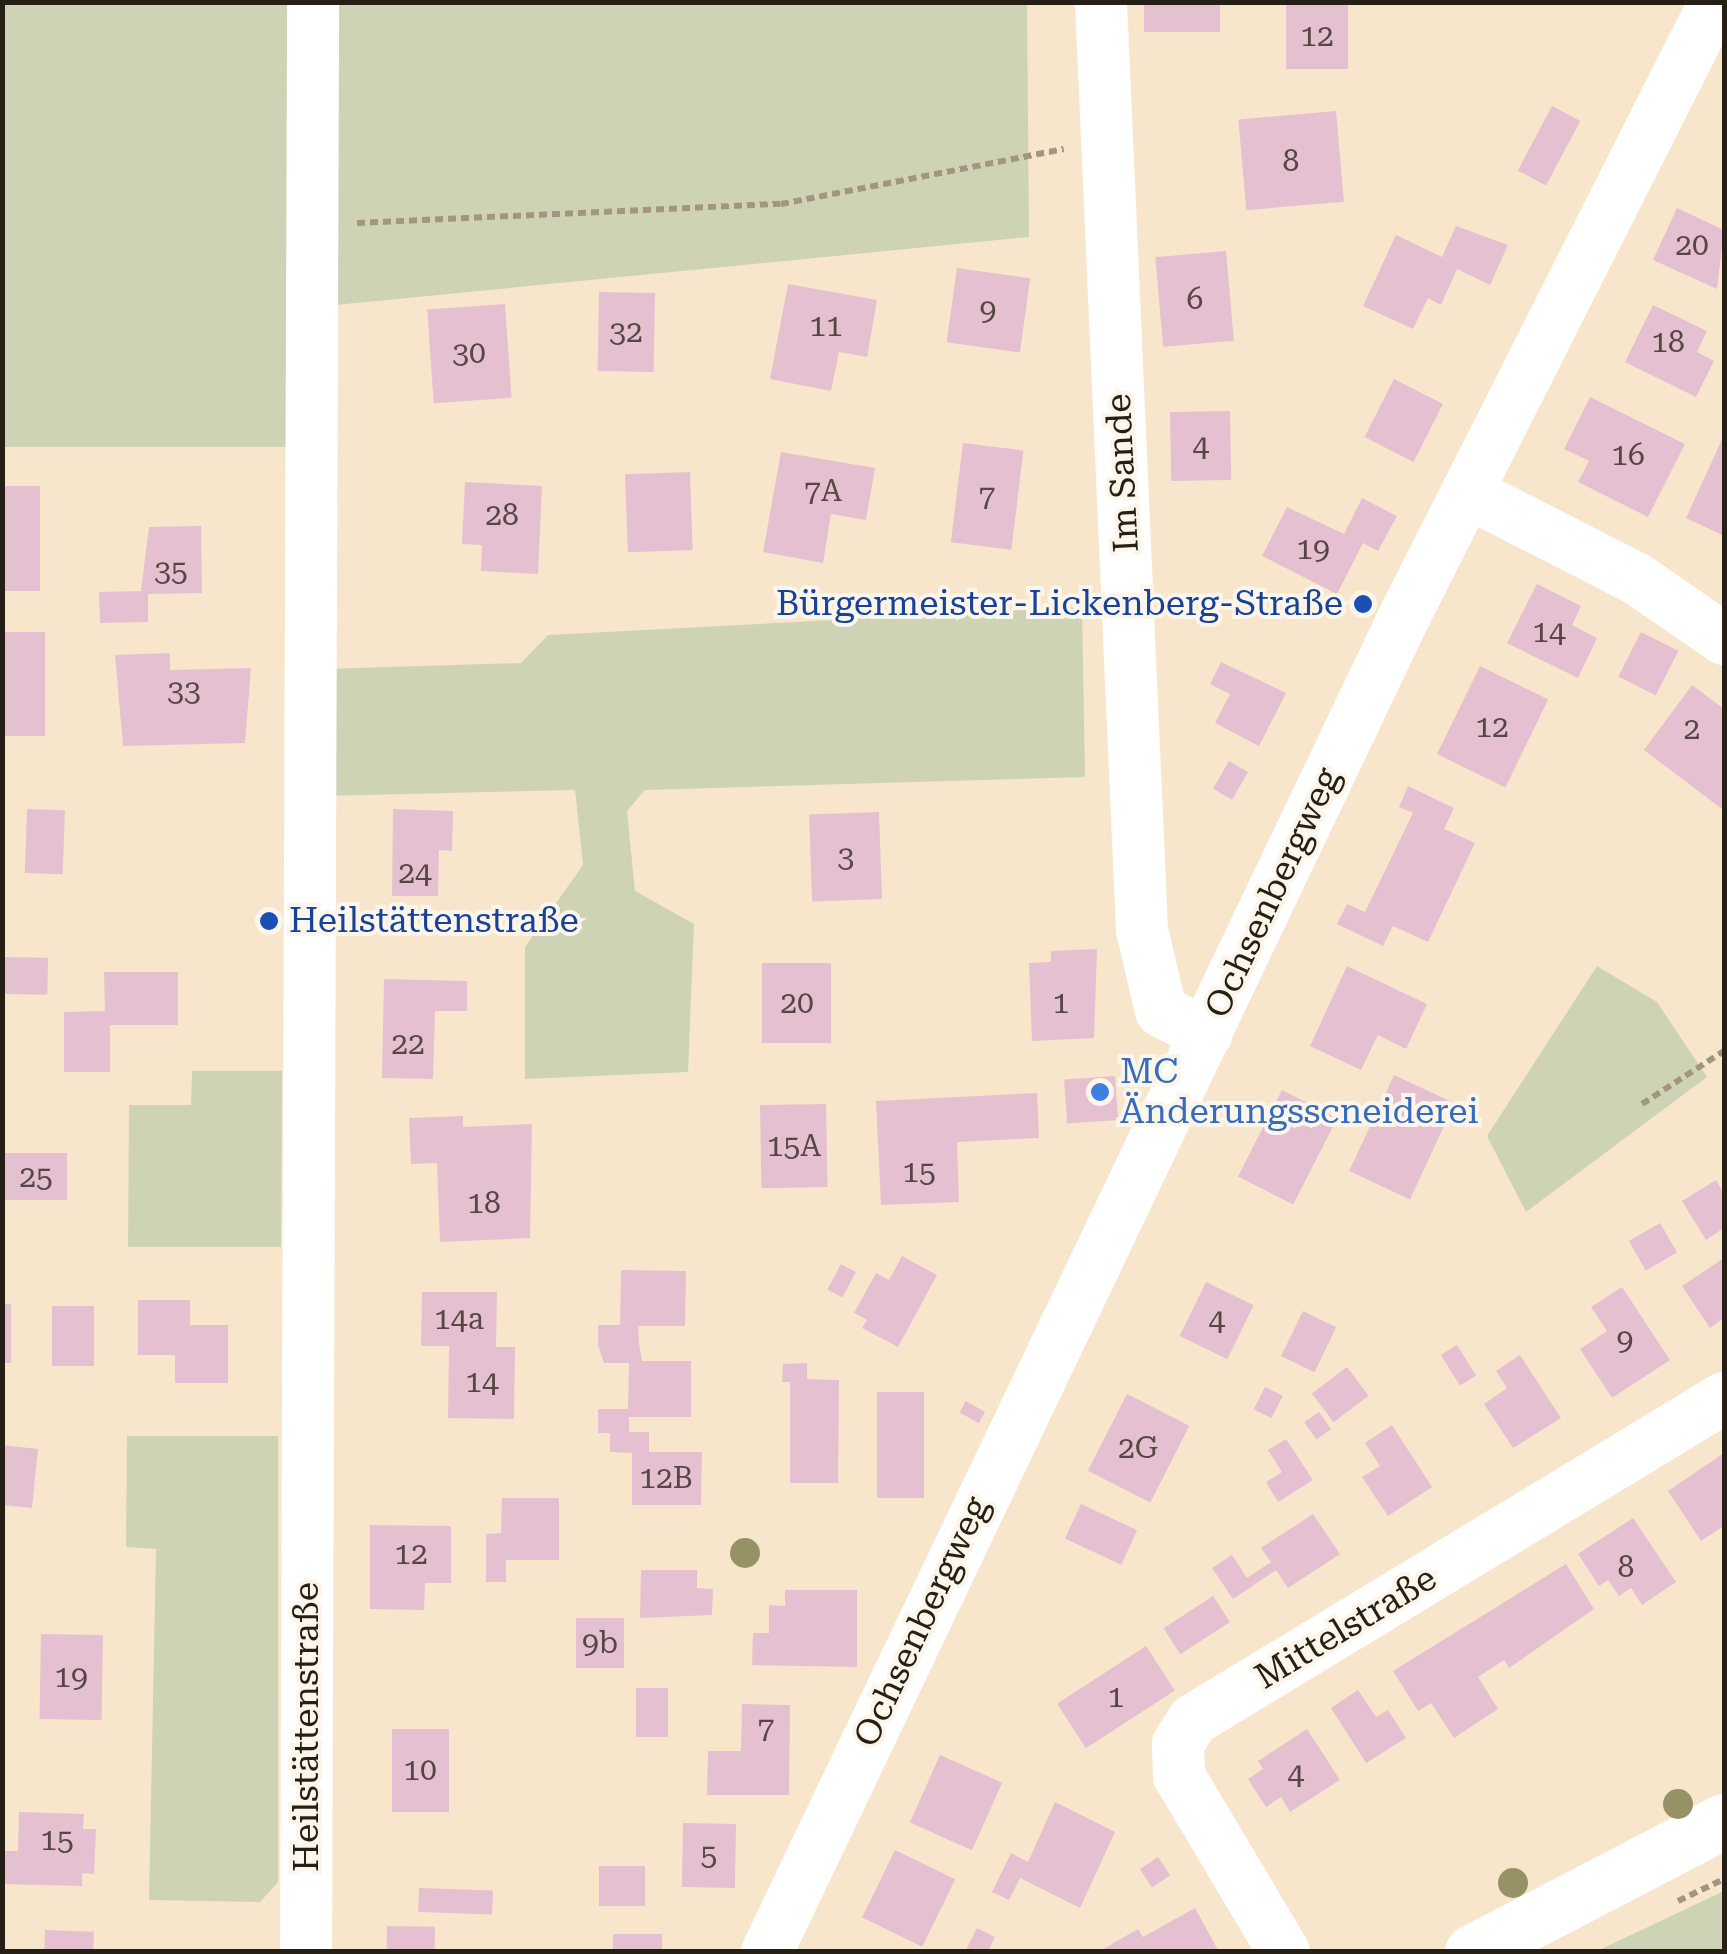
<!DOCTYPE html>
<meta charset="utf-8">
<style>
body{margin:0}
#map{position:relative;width:1727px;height:1954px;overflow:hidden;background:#f8e6cc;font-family:"Roboto Serif",serif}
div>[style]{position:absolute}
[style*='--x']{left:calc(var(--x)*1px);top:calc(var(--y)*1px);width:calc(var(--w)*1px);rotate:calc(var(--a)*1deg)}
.green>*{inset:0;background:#cfd3b5;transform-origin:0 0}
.building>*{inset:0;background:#e5c0d0;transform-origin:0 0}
.path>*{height:6px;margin-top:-3px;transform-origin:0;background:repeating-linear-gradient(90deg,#a29582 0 8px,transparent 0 13px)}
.minor>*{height:52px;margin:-26px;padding:0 26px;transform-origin:26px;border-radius:26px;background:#fff}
.major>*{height:55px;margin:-27.5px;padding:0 27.5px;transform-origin:27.5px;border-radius:27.5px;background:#fff}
.trees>*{width:30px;height:30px;margin:-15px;border-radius:50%;background:#979166}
.dots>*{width:28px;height:28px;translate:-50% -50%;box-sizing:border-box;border:5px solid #fcf5ea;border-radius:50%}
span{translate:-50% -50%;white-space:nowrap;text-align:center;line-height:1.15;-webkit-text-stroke:8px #fcf5ea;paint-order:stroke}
.number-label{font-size:30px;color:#564744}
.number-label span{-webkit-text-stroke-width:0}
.street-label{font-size:35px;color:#261f16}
.transit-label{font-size:35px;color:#164399}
.right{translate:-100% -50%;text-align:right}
.left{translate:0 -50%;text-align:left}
.shop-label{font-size:35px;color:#366cbe}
.frame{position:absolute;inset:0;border:5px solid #261f16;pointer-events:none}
</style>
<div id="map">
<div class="green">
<i style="left:2px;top:3px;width:286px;height:444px"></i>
<i style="clip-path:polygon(339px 3px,1027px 3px,1029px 237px,336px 305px)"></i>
<i style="clip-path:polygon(1082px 607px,1085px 777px,645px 790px,627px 811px,635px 891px,694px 924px,688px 1072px,525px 1079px,525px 947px,583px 865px,575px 790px,325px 796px,324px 669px,521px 663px,548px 635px)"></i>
<i style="clip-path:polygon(1597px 966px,1657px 1002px,1707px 1077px,1526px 1212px,1487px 1136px)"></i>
<i style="clip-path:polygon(192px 1071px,282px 1071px,281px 1247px,128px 1247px,129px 1105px,191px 1105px)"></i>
<i style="clip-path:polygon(127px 1436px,278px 1436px,278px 1882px,260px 1902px,149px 1900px,156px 1549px,126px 1547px)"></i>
<i style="clip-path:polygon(1724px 1891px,1724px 1951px,1597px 1951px)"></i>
</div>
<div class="building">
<i style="left:1144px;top:2px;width:76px;height:30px"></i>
<i style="left:1286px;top:2px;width:62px;height:67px"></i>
<i style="left:1552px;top:106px;width:32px;height:73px;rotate:28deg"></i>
<i style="left:1336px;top:111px;width:91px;height:98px;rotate:85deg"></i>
<i style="clip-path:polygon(1677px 208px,1724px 230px,1717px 289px,1653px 260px)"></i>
<i style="clip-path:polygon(1456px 226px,1508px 245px,1490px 285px,1457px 269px,1441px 305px,1428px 298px,1413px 329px,1363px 306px,1396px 235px,1442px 257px)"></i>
<i style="left:1226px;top:251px;width:90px;height:71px;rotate:85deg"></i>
<i style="left:957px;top:268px;width:74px;height:75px;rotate:8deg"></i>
<i style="clip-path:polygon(788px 284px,877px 300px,867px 357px,839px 352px,831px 391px,770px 379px)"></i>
<i style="left:599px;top:292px;width:56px;height:79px;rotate:1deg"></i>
<i style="left:505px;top:304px;width:94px;height:78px;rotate:86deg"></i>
<i style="clip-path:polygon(1653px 305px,1707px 331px,1697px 352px,1714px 361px,1696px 397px,1625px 362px)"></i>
<i style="left:1394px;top:379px;width:55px;height:65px;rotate:27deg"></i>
<i style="clip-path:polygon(1590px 397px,1685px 444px,1648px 517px,1578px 482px,1589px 461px,1564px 449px)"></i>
<i style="left:1230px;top:411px;width:69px;height:60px;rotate:89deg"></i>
<i style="clip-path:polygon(1724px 435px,1724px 536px,1686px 518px)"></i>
<i style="left:963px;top:443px;width:61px;height:100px;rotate:7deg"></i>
<i style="clip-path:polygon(781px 452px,875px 468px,866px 520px,831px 514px,823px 563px,763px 552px)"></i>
<i style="left:690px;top:472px;width:78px;height:65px;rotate:88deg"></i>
<i style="clip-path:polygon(465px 482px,542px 486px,538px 574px,481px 571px,482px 545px,462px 544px)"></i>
<i style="left:40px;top:486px;width:105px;height:38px;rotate:90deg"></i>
<i style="clip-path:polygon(1362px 498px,1397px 516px,1378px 551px,1363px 543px,1337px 594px,1262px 556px,1287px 507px,1344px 534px)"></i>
<i style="clip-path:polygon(201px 526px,202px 593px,148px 594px,148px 622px,100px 623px,99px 592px,141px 591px,149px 527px)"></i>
<i style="clip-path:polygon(1537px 584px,1581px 606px,1572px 625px,1597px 638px,1578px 678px,1507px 643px)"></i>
<i style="left:45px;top:632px;width:104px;height:43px;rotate:90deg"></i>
<i style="left:1641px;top:632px;width:42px;height:50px;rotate:27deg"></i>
<i style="clip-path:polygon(170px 653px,170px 670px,251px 668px,245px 743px,123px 746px,115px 655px)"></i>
<i style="clip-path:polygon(1221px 662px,1286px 693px,1259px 746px,1215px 723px,1230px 694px,1210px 684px)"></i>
<i style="left:1480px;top:666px;width:76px;height:98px;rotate:26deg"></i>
<i style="clip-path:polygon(1692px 685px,1724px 709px,1722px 809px,1644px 750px)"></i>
<i style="left:1229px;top:761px;width:22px;height:32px;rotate:30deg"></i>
<i style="clip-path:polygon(1408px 786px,1454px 808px,1444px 829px,1475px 843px,1428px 942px,1393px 926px,1383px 946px,1337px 924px,1347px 904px,1365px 912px,1413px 813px,1399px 807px)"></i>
<i style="left:27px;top:809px;width:38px;height:64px;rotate:2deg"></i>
<i style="clip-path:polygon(393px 809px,453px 811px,452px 851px,439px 850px,438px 896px,392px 896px)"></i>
<i style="left:879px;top:812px;width:87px;height:70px;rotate:88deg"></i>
<i style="clip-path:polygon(1097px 949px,1094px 1038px,1032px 1041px,1029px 963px,1051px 962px,1051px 951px)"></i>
<i style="left:2px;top:957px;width:46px;height:37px;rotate:1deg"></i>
<i style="left:762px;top:963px;width:69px;height:80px"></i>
<i style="clip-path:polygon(1347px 966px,1427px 1004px,1406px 1049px,1378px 1035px,1361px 1070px,1310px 1046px)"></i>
<i style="clip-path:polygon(104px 972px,178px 972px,178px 1025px,110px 1025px,110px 1072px,64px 1072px,64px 1012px,105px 1011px)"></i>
<i style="clip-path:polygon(384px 979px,467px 981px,467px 1011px,435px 1011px,433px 1079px,382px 1078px)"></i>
<i style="left:1394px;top:1075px;width:67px;height:106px;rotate:25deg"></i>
<i style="left:1115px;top:1076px;width:44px;height:51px;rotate:86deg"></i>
<i style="left:1282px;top:1090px;width:62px;height:97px;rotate:27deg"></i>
<i style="clip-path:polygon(1037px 1093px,1039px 1138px,957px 1142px,959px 1202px,881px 1205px,876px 1101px)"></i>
<i style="left:826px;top:1104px;width:83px;height:66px;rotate:89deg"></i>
<i style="clip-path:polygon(463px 1116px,463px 1127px,532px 1124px,530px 1238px,440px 1242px,437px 1163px,411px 1164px,409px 1118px)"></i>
<i style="left:5px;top:1153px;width:62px;height:47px"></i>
<i style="clip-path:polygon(1716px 1180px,1724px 1194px,1724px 1228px,1706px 1240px,1682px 1201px)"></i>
<i style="left:1660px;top:1223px;width:34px;height:36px;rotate:60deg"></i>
<i style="clip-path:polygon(902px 1256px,937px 1275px,898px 1347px,862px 1328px,867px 1320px,854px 1313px,876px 1273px,889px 1280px)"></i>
<i style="clip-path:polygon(1724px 1258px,1724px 1318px,1710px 1328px,1682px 1286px)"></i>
<i style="left:841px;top:1264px;width:17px;height:29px;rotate:28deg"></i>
<i style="clip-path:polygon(621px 1270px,686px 1271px,685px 1326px,638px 1326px,639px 1343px,642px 1361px,691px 1361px,691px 1417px,629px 1417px,629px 1432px,649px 1432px,649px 1452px,702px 1452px,701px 1505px,632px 1505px,632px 1453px,610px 1452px,610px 1433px,598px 1433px,598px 1409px,628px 1409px,629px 1363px,604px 1363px,598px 1345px,598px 1325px,620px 1325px)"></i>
<i style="left:1206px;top:1282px;width:53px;height:60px;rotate:26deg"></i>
<i style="clip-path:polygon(1622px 1287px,1670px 1360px,1612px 1398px,1580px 1349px,1607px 1331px,1591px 1307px)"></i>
<i style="clip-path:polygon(422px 1292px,497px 1292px,496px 1347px,515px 1347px,514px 1419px,448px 1418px,449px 1346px,421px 1346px)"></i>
<i style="clip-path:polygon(138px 1300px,190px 1300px,190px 1325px,228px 1325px,228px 1383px,175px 1383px,175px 1355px,138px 1355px)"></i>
<i style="left:2px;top:1304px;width:9px;height:59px"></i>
<i style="left:52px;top:1306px;width:42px;height:60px"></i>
<i style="left:1303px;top:1311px;width:37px;height:50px;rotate:26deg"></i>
<i style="left:1457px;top:1345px;width:36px;height:19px;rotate:58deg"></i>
<i style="clip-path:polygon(1520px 1355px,1561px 1418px,1513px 1448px,1484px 1404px,1507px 1388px,1496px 1371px)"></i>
<i style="clip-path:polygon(807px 1363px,807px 1379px,839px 1380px,838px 1483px,790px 1483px,790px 1382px,782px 1382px,783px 1364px)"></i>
<i style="left:1347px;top:1367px;width:36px;height:44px;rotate:53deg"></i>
<i style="left:1265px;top:1387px;width:20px;height:25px;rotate:27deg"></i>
<i style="left:877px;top:1392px;width:47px;height:106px"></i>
<i style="left:1127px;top:1394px;width:70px;height:86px;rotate:27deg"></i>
<i style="left:966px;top:1401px;width:22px;height:13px;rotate:30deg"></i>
<i style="left:1319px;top:1412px;width:21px;height:18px;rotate:55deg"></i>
<i style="clip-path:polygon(1392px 1425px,1432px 1487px,1388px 1516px,1362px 1477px,1380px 1466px,1365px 1443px)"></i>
<i style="clip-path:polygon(1286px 1439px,1313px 1480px,1278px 1502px,1266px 1482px,1282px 1472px,1268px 1450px)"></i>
<i style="clip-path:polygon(2px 1445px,38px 1449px,32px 1508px,2px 1505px)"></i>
<i style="clip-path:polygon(1724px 1453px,1724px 1526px,1701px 1541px,1668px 1491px)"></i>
<i style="clip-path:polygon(502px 1498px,559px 1498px,559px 1560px,506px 1560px,506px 1582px,486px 1582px,486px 1534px,501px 1533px)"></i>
<i style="left:1081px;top:1504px;width:62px;height:38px;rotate:25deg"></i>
<i style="clip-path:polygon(1313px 1514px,1340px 1554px,1288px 1588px,1276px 1570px,1233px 1599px,1212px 1568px,1232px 1555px,1247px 1578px,1271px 1562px,1261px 1548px)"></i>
<i style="clip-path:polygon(1633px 1518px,1676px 1582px,1642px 1605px,1631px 1588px,1619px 1596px,1608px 1580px,1599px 1586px,1578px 1554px)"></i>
<i style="clip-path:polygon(370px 1525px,451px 1526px,451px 1583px,425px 1583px,424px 1610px,370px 1609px)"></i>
<i style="clip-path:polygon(1566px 1564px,1594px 1609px,1509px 1668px,1504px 1660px,1478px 1677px,1498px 1709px,1454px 1738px,1431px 1703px,1418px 1711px,1393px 1671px)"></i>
<i style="clip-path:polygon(641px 1570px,697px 1570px,697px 1588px,713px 1589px,712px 1615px,640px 1618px)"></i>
<i style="clip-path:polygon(785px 1590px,857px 1590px,857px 1667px,752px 1665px,753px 1633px,769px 1633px,769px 1605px,785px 1606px)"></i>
<i style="left:1213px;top:1596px;width:31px;height:59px;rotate:57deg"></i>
<i style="left:576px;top:1618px;width:48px;height:50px"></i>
<i style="left:41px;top:1634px;width:62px;height:85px;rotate:1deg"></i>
<i style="left:1146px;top:1646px;width:53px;height:106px;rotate:57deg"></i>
<i style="left:636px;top:1688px;width:32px;height:49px"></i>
<i style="clip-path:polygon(1358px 1690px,1376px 1717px,1388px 1710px,1406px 1738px,1366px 1763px,1331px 1708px)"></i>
<i style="clip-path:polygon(742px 1704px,790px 1705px,789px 1795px,707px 1795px,708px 1751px,741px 1751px)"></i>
<i style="left:392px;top:1729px;width:57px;height:83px"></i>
<i style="clip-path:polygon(1307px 1729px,1340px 1780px,1290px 1812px,1281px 1797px,1266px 1807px,1248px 1779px,1263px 1769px,1258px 1761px)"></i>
<i style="left:940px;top:1755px;width:68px;height:74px;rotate:24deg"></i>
<i style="clip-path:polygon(1055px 1802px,1115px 1832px,1080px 1908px,1020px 1878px,1009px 1900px,992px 1892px,1011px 1853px,1028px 1862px)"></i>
<i style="clip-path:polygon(19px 1812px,84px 1814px,83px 1829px,96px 1829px,94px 1874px,82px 1873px,82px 1886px,2px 1884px,2px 1851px,18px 1851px)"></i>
<i style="left:683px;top:1823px;width:53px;height:64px;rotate:1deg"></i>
<i style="left:895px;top:1850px;width:67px;height:75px;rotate:26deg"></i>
<i style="left:1158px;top:1857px;width:22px;height:22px;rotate:56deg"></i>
<i style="left:599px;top:1866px;width:46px;height:40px"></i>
<i style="left:419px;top:1888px;width:74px;height:24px;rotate:2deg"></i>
<i style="clip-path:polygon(1195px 1908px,1219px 1952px,1098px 1952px,1138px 1929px,1143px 1937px)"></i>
<i style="left:387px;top:1926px;width:48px;height:26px;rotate:1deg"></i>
<i style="clip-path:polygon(977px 1928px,995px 1937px,988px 1952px,965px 1952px)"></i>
<i style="left:45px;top:1930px;width:49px;height:22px;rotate:2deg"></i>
<i style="left:613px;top:1934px;width:49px;height:18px"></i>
</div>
<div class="path">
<i style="--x:357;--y:223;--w:424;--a:-2.6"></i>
<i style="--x:781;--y:204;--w:288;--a:-11"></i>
<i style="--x:1642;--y:1104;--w:98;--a:-32.9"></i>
<i style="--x:1678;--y:1901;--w:51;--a:-25.6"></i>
</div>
<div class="minor">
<i style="--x:1101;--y:2;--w:929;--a:87.47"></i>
<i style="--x:1142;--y:930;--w:83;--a:76.8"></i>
<i style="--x:1161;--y:1011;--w:51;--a:27.1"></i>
<i style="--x:1467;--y:492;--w:191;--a:27.1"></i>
<i style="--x:1637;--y:579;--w:106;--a:34.6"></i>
<i style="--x:306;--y:1952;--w:1950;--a:-89.79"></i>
<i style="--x:767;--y:1952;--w:1484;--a:-64.49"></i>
<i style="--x:1406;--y:613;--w:685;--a:-63.17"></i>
<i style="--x:1284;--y:1952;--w:205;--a:-120.8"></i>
<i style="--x:1179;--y:1776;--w:32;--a:-92"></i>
<i style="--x:1178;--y:1744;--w:28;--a:-58"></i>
<i style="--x:1193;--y:1720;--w:621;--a:-31.23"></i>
</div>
<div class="major">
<i style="--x:1472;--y:1952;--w:284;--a:-27.5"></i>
</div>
<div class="trees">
<i style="left:745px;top:1553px"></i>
<i style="left:1678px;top:1804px"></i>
<i style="left:1513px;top:1883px"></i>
</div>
<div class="dots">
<i style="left:1363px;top:604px;background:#1a4fb4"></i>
<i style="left:269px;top:921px;background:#1a4fb4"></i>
<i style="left:1100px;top:1092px;background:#3f7fe0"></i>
</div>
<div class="number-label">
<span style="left:1317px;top:36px">12</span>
<span style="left:1291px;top:161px">8</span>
<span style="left:1692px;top:245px">20</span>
<span style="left:1195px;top:299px">6</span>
<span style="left:988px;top:310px">9</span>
<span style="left:826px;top:326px">11</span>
<span style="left:626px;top:332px">32</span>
<span style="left:1668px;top:342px">18</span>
<span style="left:469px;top:353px">30</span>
<span style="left:1201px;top:446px">4</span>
<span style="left:1628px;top:455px">16</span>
<span style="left:823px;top:491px">7A</span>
<span style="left:987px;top:496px">7</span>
<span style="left:502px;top:515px">28</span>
<span style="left:1313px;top:549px">19</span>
<span style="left:171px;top:571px">35</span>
<span style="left:1549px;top:632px">14</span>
<span style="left:184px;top:691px">33</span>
<span style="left:1492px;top:727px">12</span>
<span style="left:1692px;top:729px">2</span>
<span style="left:846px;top:857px">3</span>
<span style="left:415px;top:873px">24</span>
<span style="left:797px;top:1003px">20</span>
<span style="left:1061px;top:1003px">1</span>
<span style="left:408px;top:1044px">22</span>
<span style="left:794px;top:1146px">15A</span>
<span style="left:919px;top:1172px">15</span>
<span style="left:36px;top:1177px">25</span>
<span style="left:484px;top:1203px">18</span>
<span style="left:459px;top:1319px">14a</span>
<span style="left:1217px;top:1320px">4</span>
<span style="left:1625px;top:1340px">9</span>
<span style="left:482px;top:1382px">14</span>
<span style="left:1138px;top:1448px">2G</span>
<span style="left:666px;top:1478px">12B</span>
<span style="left:411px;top:1554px">12</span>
<span style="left:1626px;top:1567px">8</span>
<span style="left:600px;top:1643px">9b</span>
<span style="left:71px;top:1677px">19</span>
<span style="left:1116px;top:1697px">1</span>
<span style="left:766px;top:1728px">7</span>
<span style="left:420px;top:1770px">10</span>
<span style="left:1296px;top:1774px">4</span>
<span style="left:57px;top:1840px">15</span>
<span style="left:709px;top:1855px">5</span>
</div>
<div class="street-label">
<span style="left:1123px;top:473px;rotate:-93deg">Im Sande</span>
<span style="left:1273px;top:893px;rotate:-65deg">Ochsenbergweg</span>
<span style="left:922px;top:1622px;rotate:-65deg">Ochsenbergweg</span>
<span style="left:1346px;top:1628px;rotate:-31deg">Mittelstraße</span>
<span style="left:307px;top:1727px;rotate:-90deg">Heilstättenstraße</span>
</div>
<div class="transit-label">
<span class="right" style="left:1343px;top:604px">Bürgermeister-Lickenberg-Straße</span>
<span class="left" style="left:289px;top:921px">Heilstättenstraße</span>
</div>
<div class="shop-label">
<span class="left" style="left:1120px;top:1092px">MC<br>Änderungsscneiderei</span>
</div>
<div class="frame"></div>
</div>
